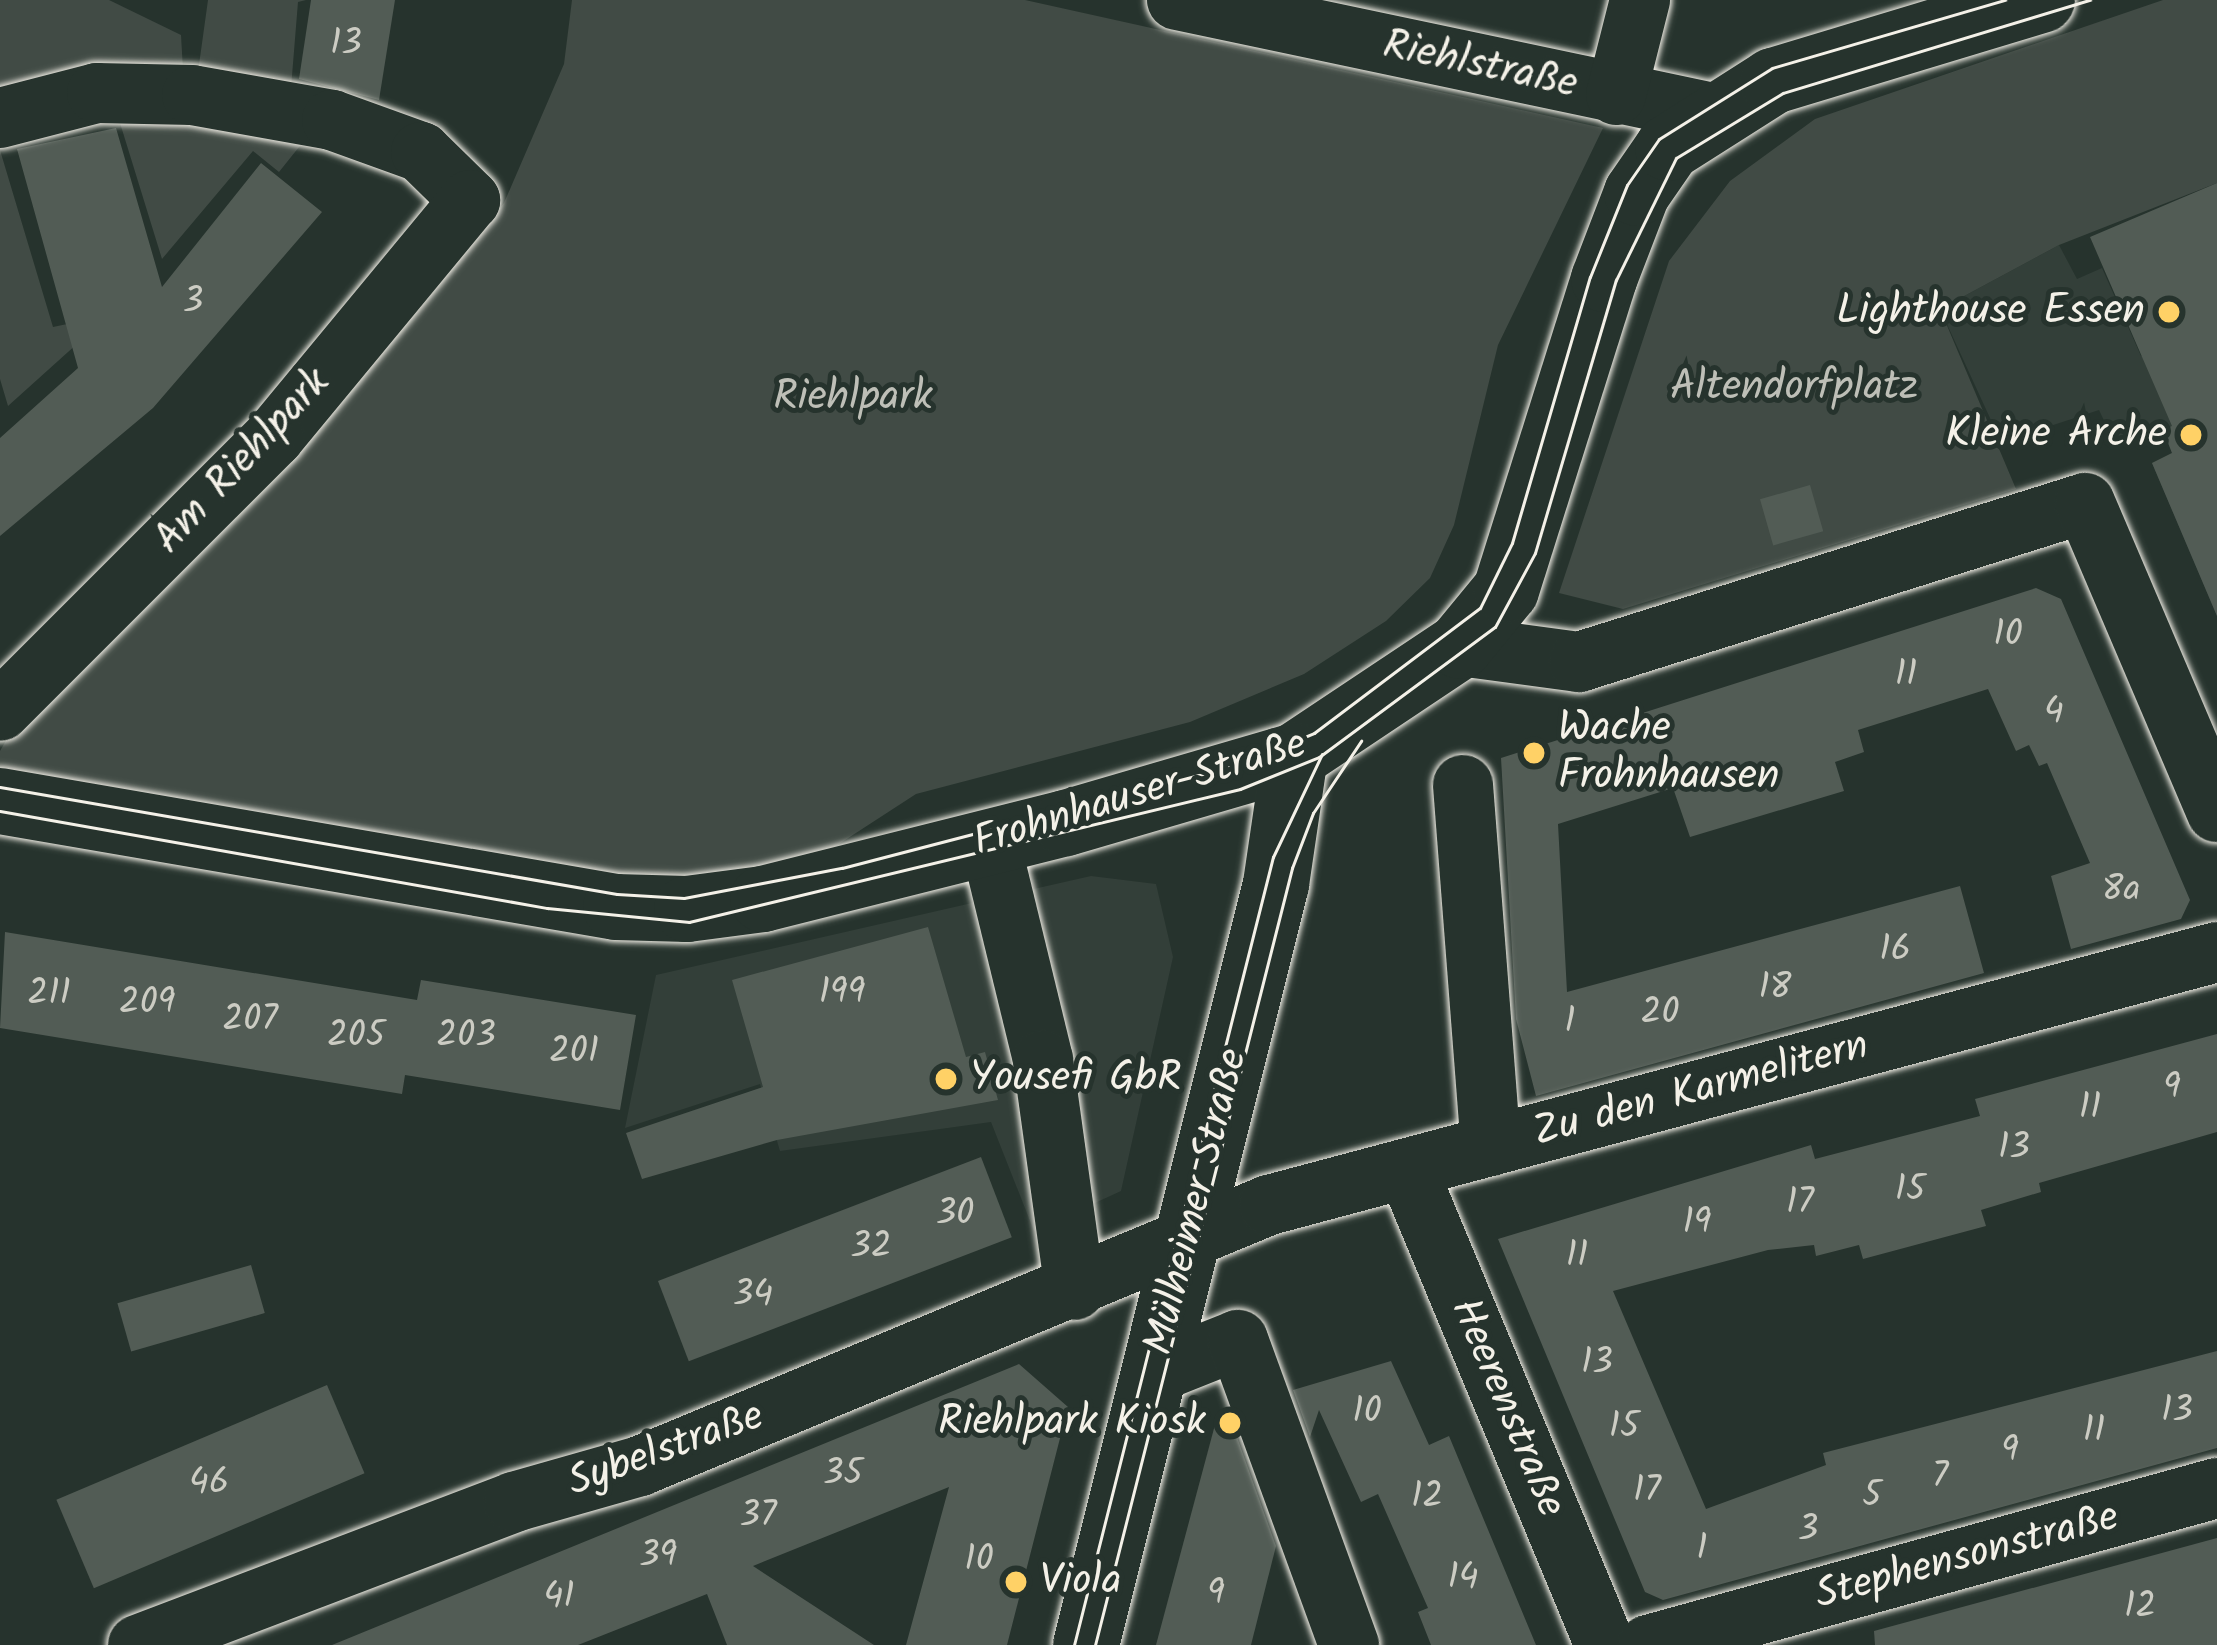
<!DOCTYPE html>
<meta charset="utf-8">
<style>
body{margin:0}
#map{position:relative;width:2217px;height:1645px;overflow:hidden;background:#26332d;font-family:Kalam,sans-serif}
div>[style]{position:absolute}
[style*='--x']{left:calc(var(--x)*1px);top:calc(var(--y)*1px);width:calc(var(--w)*1px);rotate:calc(var(--a)*1deg)}
.built>*{inset:0;background:#333f39}
.green>*{inset:0;background:#414b45}
.building>*{inset:0;background:#525c55;transform-origin:0 0}
.roads{filter:drop-shadow(0 0 3px #f4f1e8) drop-shadow(0 0 3px #f4f1e8)}
.minor>*{height:60px;margin:-30px;padding:0 30px;transform-origin:30px;border-radius:30px;background:#26332d}
.major>*{height:66px;margin:-33px;padding:0 33px;transform-origin:33px;border-radius:33px;background:#26332d}
.tram>*{height:3px;margin:-1.5px;padding:0 1.5px;transform-origin:1.5px;border-radius:1.5px;background:#f4f1e8}
.dots>*{width:33px;height:33px;translate:-50% -50%;box-sizing:border-box;border:6px solid #26332d;border-radius:50%}
span{translate:-50% -50%;white-space:nowrap;text-align:center;line-height:1.15;-webkit-text-stroke:10px #26332d;paint-order:stroke}
.number-label{font-size:36px;color:#ccccc3}
.number-label span{-webkit-text-stroke-width:0}
.street-label{font-size:42px;color:#f4f1e8}
.poi-label{font-size:42px;color:#f4f1e8}
.right{translate:-100% -50%;text-align:right}
.left{translate:0 -50%;text-align:left}
.park-label{font-size:42px;color:#bebfb7}
</style>
<div id="map">
<div class="built">
<i style="clip-path:polygon(2059px 245px,2077px 279px,2102px 268px,2141px 356px,2217px 359px,2217px 616px,2152px 463px,2172px 453px,2163px 430px,2117px 448px,2099px 410px,2001px 442px,1940px 309px)"></i>
<i style="clip-path:polygon(1091px 876px,1156px 884px,1173px 957px,1121px 1191px,1034px 1231px,991px 1122px,780px 1151px,760px 1084px,625px 1128px,656px 975px)"></i>
</div>
<div class="green">
<i style="clip-path:polygon(0 0,109px 0,181px 35px,183px 70px,0 89px)"></i>
<i style="clip-path:polygon(208px 0,306px 0,298px 2px,291px 88px,198px 72px)"></i>
<i style="clip-path:polygon(572px 0,1025px 0,1603px 128px,1498px 345px,1454px 525px,1430px 578px,1386px 621px,1304px 674px,1190px 722px,916px 794px,759px 896px,0 784px,0 751px,20px 716px,245px 495px,420px 309px,504px 203px,564px 64px)"></i>
<i style="clip-path:polygon(2163px 0,2217px 0,2217px 183px,2059px 245px,1940px 309px,2016px 489px,1623px 609px,1559px 593px,1669px 261px,1730px 181px,1815px 119px)"></i>
<i style="clip-path:polygon(116px 110px,319px 122px,279px 172px,253px 151px,162px 259px)"></i>
<i style="clip-path:polygon(0 150px,53px 327px,72px 323px,78px 343px,8px 406px,0 379px)"></i>
</div>
<div class="building">
<i style="clip-path:polygon(311px 0,395px 0,379px 100px,299px 79px)"></i>
<i style="clip-path:polygon(116px 128px,162px 287px,261px 163px,322px 212px,153px 408px,0 536px,0 438px,78px 368px,17px 149px)"></i>
<i style="clip-path:polygon(2217px 183px,2217px 616px,2152px 463px,2172px 453px,2163px 430px,2172px 426px,2090px 237px)"></i>
<i style="left:1810px;top:485px;width:48px;height:52px;rotate:74deg"></i>
<i style="clip-path:polygon(2036px 588px,2061px 599px,2190px 900px,2181px 919px,2071px 949px,2051px 876px,2090px 863px,2047px 763px,2039px 766px,2029px 745px,2016px 751px,1988px 689px,1858px 730px,1864px 752px,1835px 762px,1844px 791px,1690px 837px,1673px 788px,1558px 824px,1567px 992px,1960px 886px,1984px 973px,1536px 1096px,1516px 1019px,1501px 758px)"></i>
<i style="clip-path:polygon(928px 927px,966px 1057px,985px 1052px,998px 1100px,777px 1140px,642px 1179px,626px 1133px,763px 1087px,732px 980px)"></i>
<i style="clip-path:polygon(5px 932px,417px 1000px,421px 980px,636px 1015px,620px 1110px,405px 1075px,402px 1094px,0 1028px)"></i>
<i style="clip-path:polygon(2217px 1034px,2217px 1132px,2039px 1183px,2041px 1192px,1981px 1210px,1986px 1226px,1863px 1259px,1859px 1245px,1816px 1256px,1814px 1245px,1768px 1250px,1613px 1291px,1706px 1509px,1826px 1465px,1823px 1453px,2217px 1351px,2217px 1448px,1663px 1600px,1645px 1592px,1498px 1239px,1811px 1145px,1815px 1159px,1980px 1116px,1975px 1099px)"></i>
<i style="left:981px;top:1157px;width:86px;height:346px;rotate:69deg"></i>
<i style="left:251px;top:1265px;width:50px;height:139px;rotate:74deg"></i>
<i style="clip-path:polygon(1391px 1361px,1429px 1445px,1449px 1436px,1536px 1645px,1431px 1645px,1418px 1612px,1428px 1608px,1378px 1494px,1361px 1502px,1319px 1410px,1310px 1437px,1293px 1390px)"></i>
<i style="clip-path:polygon(1019px 1364px,1068px 1407px,1007px 1645px,906px 1645px,949px 1487px,753px 1566px,874px 1645px,727px 1645px,707px 1594px,578px 1645px,332px 1645px)"></i>
<i style="left:327px;top:1385px;width:96px;height:294px;rotate:67deg"></i>
<i style="clip-path:polygon(1229px 1415px,1276px 1546px,1251px 1645px,1156px 1645px,1216px 1421px)"></i>
<i style="clip-path:polygon(2217px 1538px,2217px 1645px,1875px 1645px,1874px 1631px)"></i>
</div>
<div class="roads">
<div class="minor">
<i style="--x:1177;--y:0;--w:548;--a:11.9"></i>
<i style="--x:1616;--y:95;--w:98;--a:-75.8"></i>
<i style="--x:0;--y:118;--w:100;--a:-14.5"></i>
<i style="--x:97;--y:93;--w:95;--a:1.2"></i>
<i style="--x:192;--y:95;--w:142;--a:10.1"></i>
<i style="--x:332;--y:120;--w:95;--a:19.8"></i>
<i style="--x:421;--y:152;--w:69;--a:44.4"></i>
<i style="--x:470;--y:200;--w:308;--a:129.6"></i>
<i style="--x:274;--y:437;--w:387;--a:135"></i>
<i style="--x:1460;--y:646;--w:120;--a:7.7"></i>
<i style="--x:1579;--y:662;--w:530;--a:-17.44"></i>
<i style="--x:2085;--y:503;--w:336;--a:66.9"></i>
<i style="--x:1463;--y:785;--w:362;--a:85.6"></i>
<i style="--x:990;--y:842;--w:224;--a:76.3"></i>
<i style="--x:1043;--y:1060;--w:232;--a:82.1"></i>
<i style="--x:1408;--y:1171;--w:513;--a:67.43"></i>
<i style="--x:1155;--y:1373;--w:89;--a:-21.7"></i>
<i style="--x:1238;--y:1340;--w:325;--a:70"></i>
<i style="--x:138;--y:1645;--w:402;--a:-20.8"></i>
<i style="--x:514;--y:1502;--w:131;--a:-15.9"></i>
<i style="--x:640;--y:1466;--w:681;--a:-22.54"></i>
<i style="--x:1269;--y:1205;--w:981;--a:-14.94"></i>
<i style="--x:1648;--y:1645;--w:590;--a:-15.43"></i>
</div>
<div class="major">
<i style="--x:0;--y:801;--w:625;--a:9.76"></i>
<i style="--x:616;--y:907;--w:71;--a:1.6"></i>
<i style="--x:687;--y:909;--w:77;--a:-7.5"></i>
<i style="--x:763;--y:899;--w:312;--a:-14.1"></i>
<i style="--x:1066;--y:823;--w:239;--a:-16.3"></i>
<i style="--x:1295;--y:756;--w:198;--a:-33.7"></i>
<i style="--x:1460;--y:646;--w:72;--a:-50.6"></i>
<i style="--x:1506;--y:590;--w:326;--a:-72.5"></i>
<i style="--x:1604;--y:279;--w:92;--a:-69"></i>
<i style="--x:1637;--y:193;--w:55;--a:-55.4"></i>
<i style="--x:1668;--y:148;--w:125;--a:-32.5"></i>
<i style="--x:1773;--y:81;--w:281;--a:-16.8"></i>
<i style="--x:1086;--y:1645;--w:784;--a:-75.98"></i>
<i style="--x:1276;--y:884;--w:129;--a:-81.6"></i>
</div>
</div>
<div class="tram">
<i style="--x:0;--y:787;--w:626;--a:9.84"></i>
<i style="--x:617;--y:894;--w:67;--a:3.4"></i>
<i style="--x:684;--y:898;--w:161;--a:-10.8"></i>
<i style="--x:842;--y:868;--w:405;--a:-14.6"></i>
<i style="--x:1234;--y:766;--w:87;--a:-22.4"></i>
<i style="--x:1314;--y:733;--w:208;--a:-37"></i>
<i style="--x:1480;--y:608;--w:72;--a:-63.8"></i>
<i style="--x:1512;--y:543;--w:277;--a:-73.7"></i>
<i style="--x:1590;--y:277;--w:99;--a:-68.1"></i>
<i style="--x:1627;--y:185;--w:56;--a:-55.2"></i>
<i style="--x:1659;--y:139;--w:133;--a:-32.1"></i>
<i style="--x:1772;--y:68;--w:243;--a:-16.3"></i>
<i style="--x:0;--y:811;--w:556;--a:10.06"></i>
<i style="--x:547;--y:908;--w:143;--a:5.6"></i>
<i style="--x:689;--y:922;--w:567;--a:-13.57"></i>
<i style="--x:1240;--y:789;--w:85;--a:-22.1"></i>
<i style="--x:1319;--y:757;--w:219;--a:-36.5"></i>
<i style="--x:1495;--y:627;--w:84;--a:-61.6"></i>
<i style="--x:1535;--y:553;--w:285;--a:-73.5"></i>
<i style="--x:1616;--y:280;--w:136;--a:-63.8"></i>
<i style="--x:1676;--y:158;--w:125;--a:-31.3"></i>
<i style="--x:1783;--y:93;--w:321;--a:-16.9"></i>
<i style="--x:1074;--y:1645;--w:813;--a:-75.83"></i>
<i style="--x:1273;--y:857;--w:114;--a:-64.6"></i>
<i style="--x:1095;--y:1645;--w:802;--a:-75.77"></i>
<i style="--x:1292;--y:868;--w:59;--a:-69.1"></i>
<i style="--x:1313;--y:813;--w:87;--a:-56.3"></i>
</div>
<div class="dots">
<i style="left:2169px;top:312px;background:#ffd166"></i>
<i style="left:2191px;top:435px;background:#ffd166"></i>
<i style="left:1534px;top:753px;background:#ffd166"></i>
<i style="left:946px;top:1079px;background:#ffd166"></i>
<i style="left:1230px;top:1423px;background:#ffd166"></i>
<i style="left:1016px;top:1582px;background:#ffd166"></i>
</div>
<div class="number-label">
<span style="left:346px;top:45px">13</span>
<span style="left:193px;top:303px">3</span>
<span style="left:2008px;top:636px">10</span>
<span style="left:1906px;top:676px">11</span>
<span style="left:2054px;top:713px">4</span>
<span style="left:2121px;top:891px">8a</span>
<span style="left:1895px;top:951px">16</span>
<span style="left:1775px;top:989px">18</span>
<span style="left:842px;top:994px">199</span>
<span style="left:49px;top:995px">211</span>
<span style="left:147px;top:1004px">209</span>
<span style="left:1660px;top:1014px">20</span>
<span style="left:250px;top:1021px">207</span>
<span style="left:1570px;top:1023px">1</span>
<span style="left:356px;top:1037px">205</span>
<span style="left:466px;top:1037px">203</span>
<span style="left:574px;top:1053px">201</span>
<span style="left:2172px;top:1089px">9</span>
<span style="left:2090px;top:1109px">11</span>
<span style="left:2014px;top:1149px">13</span>
<span style="left:1910px;top:1191px">15</span>
<span style="left:1800px;top:1204px">17</span>
<span style="left:955px;top:1215px">30</span>
<span style="left:1697px;top:1224px">19</span>
<span style="left:871px;top:1248px">32</span>
<span style="left:1577px;top:1257px">11</span>
<span style="left:753px;top:1296px">34</span>
<span style="left:1597px;top:1364px">13</span>
<span style="left:2177px;top:1412px">13</span>
<span style="left:1367px;top:1413px">10</span>
<span style="left:1624px;top:1428px">15</span>
<span style="left:2094px;top:1432px">11</span>
<span style="left:2010px;top:1452px">9</span>
<span style="left:843px;top:1475px">35</span>
<span style="left:1940px;top:1478px">7</span>
<span style="left:209px;top:1484px">46</span>
<span style="left:1647px;top:1492px">17</span>
<span style="left:1872px;top:1497px">5</span>
<span style="left:1427px;top:1498px">12</span>
<span style="left:758px;top:1517px">37</span>
<span style="left:1808px;top:1531px">3</span>
<span style="left:1702px;top:1550px">1</span>
<span style="left:658px;top:1557px">39</span>
<span style="left:979px;top:1561px">10</span>
<span style="left:1463px;top:1579px">14</span>
<span style="left:1216px;top:1595px">9</span>
<span style="left:559px;top:1598px">41</span>
<span style="left:2140px;top:1608px">12</span>
</div>
<div class="street-label">
<span style="left:1480px;top:66px;rotate:12deg">Riehlstraße</span>
<span style="left:243px;top:462px;rotate:-47deg">Am Riehlpark</span>
<span style="left:1140px;top:794px;rotate:-17deg">Frohnhauser Straße</span>
<span style="left:1701px;top:1090px;rotate:-15deg">Zu den Karmelitern</span>
<span style="left:1197px;top:1202px;rotate:-76deg">Mülheimer Straße</span>
<span style="left:1507px;top:1408px;rotate:67deg">Heerenstraße</span>
<span style="left:666px;top:1450px;rotate:-20deg">Sybelstraße</span>
<span style="left:1967px;top:1557px;rotate:-15deg">Stephensonstraße</span>
</div>
<div class="poi-label">
<span class="right" style="left:2145px;top:312px">Lighthouse Essen</span>
<span class="right" style="left:2167px;top:435px">Kleine Arche</span>
<span class="left" style="left:1558px;top:753px">Wache<br>Frohnhausen</span>
<span class="left" style="left:970px;top:1079px">Yousefi GbR</span>
<span class="right" style="left:1206px;top:1423px">Riehlpark Kiosk</span>
<span class="left" style="left:1040px;top:1582px">Viola</span>
</div>
<div class="park-label">
<span style="left:1794px;top:388px">Altendorfplatz</span>
<span style="left:853px;top:398px">Riehlpark</span>
</div>
</div>
